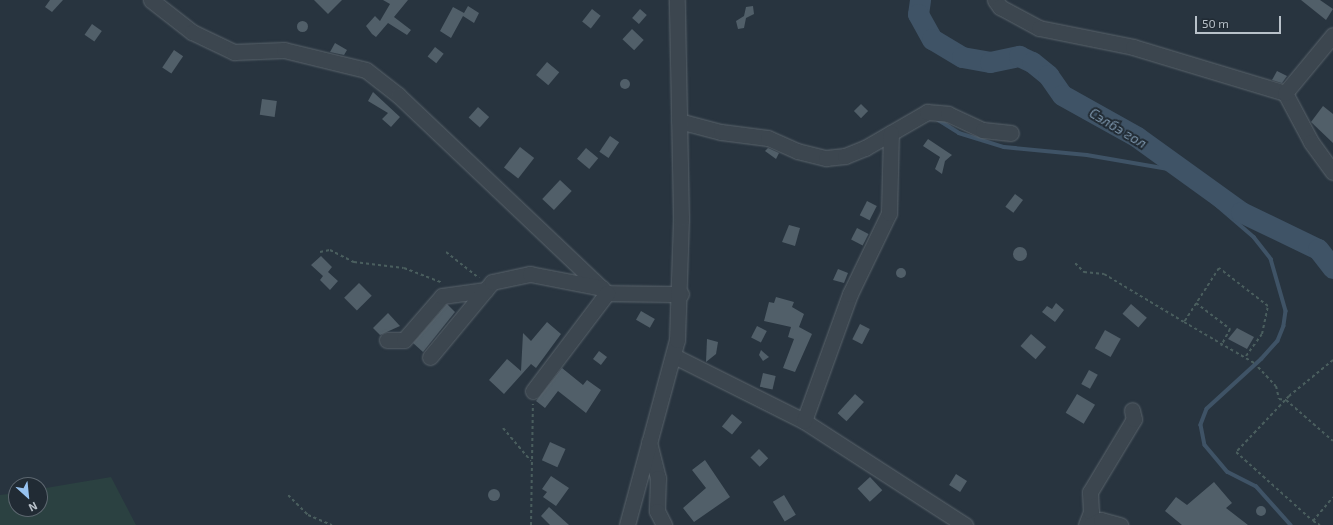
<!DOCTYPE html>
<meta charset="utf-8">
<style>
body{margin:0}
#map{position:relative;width:1333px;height:525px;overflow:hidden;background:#28343f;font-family:"Exo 2",sans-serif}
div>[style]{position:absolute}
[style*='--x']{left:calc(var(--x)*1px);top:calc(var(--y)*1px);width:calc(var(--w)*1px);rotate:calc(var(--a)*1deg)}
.green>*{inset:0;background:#2b4141}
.stream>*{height:3.5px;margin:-1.75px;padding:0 1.75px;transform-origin:1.75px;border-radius:1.75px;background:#3f5366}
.river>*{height:21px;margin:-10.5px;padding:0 10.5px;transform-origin:10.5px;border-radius:10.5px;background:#3f5366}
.building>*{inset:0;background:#515f69;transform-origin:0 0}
.round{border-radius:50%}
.path>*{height:2px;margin-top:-1px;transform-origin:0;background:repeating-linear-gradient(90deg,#4a5e5e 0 3px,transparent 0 6px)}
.roads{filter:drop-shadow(0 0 1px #5a646c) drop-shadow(0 0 1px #5a646c)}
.minor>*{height:15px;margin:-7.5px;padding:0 7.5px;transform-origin:7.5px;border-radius:7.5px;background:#3c464f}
span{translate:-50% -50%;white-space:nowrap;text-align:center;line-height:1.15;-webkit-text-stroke:4px #212b34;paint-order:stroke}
.water-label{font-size:14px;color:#7b94aa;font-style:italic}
.north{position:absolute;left:8px;top:477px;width:40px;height:40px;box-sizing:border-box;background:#212b34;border:1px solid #5d6770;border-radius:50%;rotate:153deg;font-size:11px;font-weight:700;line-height:16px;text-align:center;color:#b8c1c9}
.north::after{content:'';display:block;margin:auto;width:14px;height:18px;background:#97c3f0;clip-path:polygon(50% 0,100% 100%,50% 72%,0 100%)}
.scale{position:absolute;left:1195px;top:16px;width:86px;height:18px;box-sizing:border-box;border:2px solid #b8c1c9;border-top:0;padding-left:5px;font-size:12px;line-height:14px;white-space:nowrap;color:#b8c1c9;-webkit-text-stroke:3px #212b34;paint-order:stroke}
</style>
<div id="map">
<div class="green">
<i style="clip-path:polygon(111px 477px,136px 525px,0 525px,0 495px,16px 493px,16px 509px,40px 509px,40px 489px)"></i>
</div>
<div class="stream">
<i style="--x:937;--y:119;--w:26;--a:32"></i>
<i style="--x:959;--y:133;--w:47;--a:17.3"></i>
<i style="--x:1004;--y:147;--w:83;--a:5.5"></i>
<i style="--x:1087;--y:155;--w:100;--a:9.7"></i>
<i style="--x:1186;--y:172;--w:38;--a:48"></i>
<i style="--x:1211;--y:200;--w:57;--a:40.7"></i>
<i style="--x:1254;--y:237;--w:28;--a:52"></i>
<i style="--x:1271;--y:259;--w:54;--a:73.9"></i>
<i style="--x:1286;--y:311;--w:15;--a:98"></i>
<i style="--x:1284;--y:326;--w:16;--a:112"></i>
<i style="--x:1278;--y:341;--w:24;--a:132"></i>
<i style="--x:1262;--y:359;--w:74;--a:137.7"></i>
<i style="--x:1207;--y:409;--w:17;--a:111"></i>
<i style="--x:1201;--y:425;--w:20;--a:79"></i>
<i style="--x:1205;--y:445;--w:35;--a:50"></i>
<i style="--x:1228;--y:472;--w:31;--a:27"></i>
<i style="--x:1256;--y:486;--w:52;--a:48.1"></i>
</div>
<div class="river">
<i style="--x:920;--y:0;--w:14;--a:98"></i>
<i style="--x:918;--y:14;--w:29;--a:61"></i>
<i style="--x:932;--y:39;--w:35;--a:31"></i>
<i style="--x:962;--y:57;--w:28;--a:10"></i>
<i style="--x:990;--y:62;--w:30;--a:-12"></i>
<i style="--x:1019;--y:56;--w:14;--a:25"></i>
<i style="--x:1032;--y:62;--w:21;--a:39"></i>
<i style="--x:1048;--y:75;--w:24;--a:55"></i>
<i style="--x:1062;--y:95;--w:86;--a:29.2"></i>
<i style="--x:1137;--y:137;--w:128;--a:35.8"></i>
<i style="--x:1241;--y:212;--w:85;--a:25.7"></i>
<i style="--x:1318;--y:249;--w:24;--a:52"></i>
</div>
<div class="building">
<i style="clip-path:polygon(50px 0,63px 0,52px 12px,45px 7px)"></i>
<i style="clip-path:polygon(314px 0,342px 0,328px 14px)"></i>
<i style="clip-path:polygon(383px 0,408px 0,394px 17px,411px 30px,407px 35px,388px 23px,376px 37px,372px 34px,366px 26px,375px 16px,380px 21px,390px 4px)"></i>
<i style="clip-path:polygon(1301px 0,1320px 0,1333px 9px,1326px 20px)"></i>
<i style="clip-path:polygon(468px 6px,479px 13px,474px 23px,463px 16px,451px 38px,440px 31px,453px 7px,464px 13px)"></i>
<i style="clip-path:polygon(753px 6px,754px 14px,746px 18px,744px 28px,738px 29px,736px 21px,744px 16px,746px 7px)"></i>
<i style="left:592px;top:9px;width:11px;height:16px;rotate:38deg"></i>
<i style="left:640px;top:9px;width:9px;height:12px;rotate:41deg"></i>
<i class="round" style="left:296.5px;top:20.5px;width:11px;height:11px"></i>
<i style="left:92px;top:24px;width:12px;height:13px;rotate:35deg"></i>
<i style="left:632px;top:29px;width:16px;height:14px;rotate:43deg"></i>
<i style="clip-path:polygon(335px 43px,347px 50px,344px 55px,330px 52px)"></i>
<i style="left:435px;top:47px;width:11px;height:12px;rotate:38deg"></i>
<i style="left:174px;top:50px;width:11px;height:21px;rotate:34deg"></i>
<i style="left:547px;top:62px;width:16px;height:17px;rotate:40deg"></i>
<i style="clip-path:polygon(1277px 71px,1287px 76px,1282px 83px,1272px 80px)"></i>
<i class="round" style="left:620px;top:79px;width:10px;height:10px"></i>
<i style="clip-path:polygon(373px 92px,400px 117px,391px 127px,382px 119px,388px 113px,368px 101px)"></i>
<i style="left:262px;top:99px;width:15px;height:16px;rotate:8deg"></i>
<i style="left:861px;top:104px;width:10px;height:10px;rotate:45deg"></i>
<i style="clip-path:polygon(1323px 106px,1333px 114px,1333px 143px,1311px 122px)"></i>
<i style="left:478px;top:107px;width:15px;height:14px;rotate:42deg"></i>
<i style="left:610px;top:136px;width:11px;height:19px;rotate:34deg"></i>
<i style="clip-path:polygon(928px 139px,952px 155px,945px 161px,942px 174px,935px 169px,940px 157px,923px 146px)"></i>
<i style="left:520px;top:147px;width:18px;height:26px;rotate:38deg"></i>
<i style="left:586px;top:148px;width:16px;height:14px;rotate:40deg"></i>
<i style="clip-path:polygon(768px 148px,779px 153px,776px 159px,765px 151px)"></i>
<i style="left:560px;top:180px;width:16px;height:26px;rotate:43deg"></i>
<i style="left:1015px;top:194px;width:10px;height:16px;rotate:37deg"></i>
<i style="left:867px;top:201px;width:11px;height:16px;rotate:27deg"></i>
<i style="clip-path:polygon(789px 225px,800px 228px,795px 246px,782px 242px)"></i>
<i style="left:857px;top:228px;width:13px;height:13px;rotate:27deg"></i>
<i class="round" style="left:1013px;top:247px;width:14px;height:14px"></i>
<i style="clip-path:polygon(321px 256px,332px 267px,328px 272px,338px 281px,330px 290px,320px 280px,323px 276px,311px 265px)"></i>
<i class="round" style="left:896px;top:268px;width:10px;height:10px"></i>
<i style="clip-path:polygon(838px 269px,848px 273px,844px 283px,833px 280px)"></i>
<i style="left:359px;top:283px;width:18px;height:21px;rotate:45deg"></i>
<i style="clip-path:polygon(776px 297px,794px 302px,792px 307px,804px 314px,799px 327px,812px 334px,795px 372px,783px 368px,794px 339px,788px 337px,791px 327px,764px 321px,769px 302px,774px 303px)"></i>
<i style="clip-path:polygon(1056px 303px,1064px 310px,1055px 322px,1042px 312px,1047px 306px,1052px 309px)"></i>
<i style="clip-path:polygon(447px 304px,455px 312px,423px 352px,413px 343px)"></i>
<i style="left:1131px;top:304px;width:21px;height:13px;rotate:41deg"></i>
<i style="left:641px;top:311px;width:16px;height:10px;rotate:30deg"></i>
<i style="clip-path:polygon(388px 313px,400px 326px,380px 335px,373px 328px)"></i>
<i style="clip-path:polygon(547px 322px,561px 334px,536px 368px,531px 364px,504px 394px,489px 380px,507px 359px,521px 371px,523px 333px,531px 341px)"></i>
<i style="left:860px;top:324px;width:11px;height:17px;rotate:27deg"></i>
<i style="left:757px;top:326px;width:11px;height:13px;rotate:27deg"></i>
<i style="clip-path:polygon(1237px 328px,1254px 337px,1247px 349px,1228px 339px)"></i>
<i style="left:1105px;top:330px;width:18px;height:21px;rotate:29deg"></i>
<i style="left:1031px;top:334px;width:20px;height:16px;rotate:41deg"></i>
<i style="clip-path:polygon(707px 339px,718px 342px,716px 354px,706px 362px)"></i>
<i style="clip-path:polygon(761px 350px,769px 357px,763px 361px,759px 355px)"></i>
<i style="left:599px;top:351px;width:10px;height:10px;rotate:37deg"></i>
<i style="clip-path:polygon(562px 368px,583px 385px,587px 380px,601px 390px,586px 413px,558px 391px,545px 408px,536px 401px)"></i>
<i style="left:1089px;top:370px;width:10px;height:16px;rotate:29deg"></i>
<i style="left:763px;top:373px;width:13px;height:14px;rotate:13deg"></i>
<i style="left:855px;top:394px;width:12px;height:26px;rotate:42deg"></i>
<i style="left:1077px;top:394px;width:21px;height:22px;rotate:31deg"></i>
<i style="left:732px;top:414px;width:13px;height:16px;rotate:39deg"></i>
<i style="left:550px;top:442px;width:17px;height:20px;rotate:24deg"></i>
<i style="left:759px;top:449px;width:13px;height:12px;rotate:45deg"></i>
<i style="clip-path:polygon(705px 460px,730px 497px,694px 522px,683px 508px,706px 488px,692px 470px)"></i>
<i style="left:956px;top:474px;width:13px;height:13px;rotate:32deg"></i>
<i style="clip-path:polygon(551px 476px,569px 488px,556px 506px,543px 497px,547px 492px,542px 489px)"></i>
<i style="left:870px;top:477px;width:18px;height:17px;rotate:47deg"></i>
<i style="clip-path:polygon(1214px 482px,1232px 503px,1226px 508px,1248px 525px,1182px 525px,1165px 511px,1176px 497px,1187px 505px)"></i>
<i class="round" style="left:488px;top:489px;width:12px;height:12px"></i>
<i style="left:784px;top:495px;width:23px;height:13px;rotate:59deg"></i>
<i class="round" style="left:1256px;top:506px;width:10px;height:10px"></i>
<i style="clip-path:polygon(549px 507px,569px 525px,550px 525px,541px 516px)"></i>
</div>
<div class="path">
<i style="--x:320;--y:252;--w:10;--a:-11"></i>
<i style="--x:330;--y:250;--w:27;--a:27"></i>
<i style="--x:354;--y:262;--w:50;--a:6.8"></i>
<i style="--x:404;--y:268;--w:40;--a:21"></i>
<i style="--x:446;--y:252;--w:42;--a:38.2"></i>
<i style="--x:1075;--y:263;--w:13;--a:45"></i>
<i style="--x:1084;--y:272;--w:20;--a:6"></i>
<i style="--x:1104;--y:274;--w:93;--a:31"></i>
<i style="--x:1196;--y:303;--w:43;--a:37.4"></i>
<i style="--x:1230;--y:329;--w:19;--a:118"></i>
<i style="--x:1246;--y:356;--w:27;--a:-54"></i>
<i style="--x:1262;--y:334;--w:29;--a:-78"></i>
<i style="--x:1268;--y:306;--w:62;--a:-142.2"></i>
<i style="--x:1219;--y:268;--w:64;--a:122.9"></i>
<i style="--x:1184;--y:322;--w:83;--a:30.3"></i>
<i style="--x:1333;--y:360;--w:57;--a:140.7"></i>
<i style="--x:1289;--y:396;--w:77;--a:133.4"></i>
<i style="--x:1236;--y:452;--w:103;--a:41.9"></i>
<i style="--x:1313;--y:521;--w:31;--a:-50"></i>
<i style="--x:1258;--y:367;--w:26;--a:47"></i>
<i style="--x:1276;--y:386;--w:13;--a:77"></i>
<i style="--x:1279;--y:399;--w:7;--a:8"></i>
<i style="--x:1286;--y:400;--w:62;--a:41.1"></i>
<i style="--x:503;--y:428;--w:43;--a:49.7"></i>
<i style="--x:288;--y:495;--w:28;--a:45"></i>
<i style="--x:308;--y:515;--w:26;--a:23"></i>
<i style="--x:1313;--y:521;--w:8;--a:30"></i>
<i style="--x:531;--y:525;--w:121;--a:-89.1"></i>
</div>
<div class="roads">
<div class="minor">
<i style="--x:151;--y:0;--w:52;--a:38"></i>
<i style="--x:192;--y:32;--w:47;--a:25.5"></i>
<i style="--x:234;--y:52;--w:50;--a:-2.3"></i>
<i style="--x:284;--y:50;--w:84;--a:13.7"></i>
<i style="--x:366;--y:70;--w:41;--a:38"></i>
<i style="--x:398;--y:95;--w:288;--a:43.5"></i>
<i style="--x:607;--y:293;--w:74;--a:0.8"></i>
<i style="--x:995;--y:0;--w:9;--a:54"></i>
<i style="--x:1000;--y:7;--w:44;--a:28.3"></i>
<i style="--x:1039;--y:28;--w:96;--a:11.4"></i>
<i style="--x:1133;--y:47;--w:159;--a:16.8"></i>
<i style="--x:1285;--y:93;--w:55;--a:62"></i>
<i style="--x:1311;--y:142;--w:37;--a:54"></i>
<i style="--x:1285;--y:93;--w:75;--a:-50.4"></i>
<i style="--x:679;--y:121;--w:43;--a:14.7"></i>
<i style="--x:721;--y:132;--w:47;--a:7.3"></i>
<i style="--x:768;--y:138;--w:32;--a:24"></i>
<i style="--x:797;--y:151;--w:30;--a:14"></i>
<i style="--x:826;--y:158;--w:19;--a:-6"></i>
<i style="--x:845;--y:156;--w:22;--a:-22"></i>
<i style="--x:865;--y:148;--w:72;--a:-30.1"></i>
<i style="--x:927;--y:112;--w:21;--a:5"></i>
<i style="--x:948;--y:114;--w:38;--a:25"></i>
<i style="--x:983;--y:130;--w:28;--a:6"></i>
<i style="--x:387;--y:340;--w:17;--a:0"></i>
<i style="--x:404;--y:340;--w:58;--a:-49.2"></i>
<i style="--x:442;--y:296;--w:44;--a:-7.8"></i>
<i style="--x:674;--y:356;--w:145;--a:26.6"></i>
<i style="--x:804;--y:421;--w:192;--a:32.9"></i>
<i style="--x:430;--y:357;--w:97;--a:-50.4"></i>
<i style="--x:492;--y:282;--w:39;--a:-12"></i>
<i style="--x:530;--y:274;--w:73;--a:11"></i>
<i style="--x:533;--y:391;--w:123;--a:-52.9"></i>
<i style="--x:804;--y:421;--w:135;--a:-70.1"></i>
<i style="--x:850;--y:294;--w:90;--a:-64.3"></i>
<i style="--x:889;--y:213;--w:80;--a:-88.6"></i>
<i style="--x:649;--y:442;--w:37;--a:76"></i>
<i style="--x:658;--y:478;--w:33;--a:92"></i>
<i style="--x:657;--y:511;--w:16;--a:63"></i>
<i style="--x:627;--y:525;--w:192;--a:-74.9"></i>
<i style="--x:677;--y:340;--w:122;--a:-88.1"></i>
<i style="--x:681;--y:218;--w:218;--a:-91.1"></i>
<i style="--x:1086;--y:525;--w:14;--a:-69"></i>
<i style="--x:1091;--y:512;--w:20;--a:-93"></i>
<i style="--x:1090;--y:492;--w:85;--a:-58.9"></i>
<i style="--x:1134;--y:419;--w:9;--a:-103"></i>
<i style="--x:1091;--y:525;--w:11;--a:-27"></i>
<i style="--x:1101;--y:520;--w:20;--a:15"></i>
</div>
</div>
<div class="water-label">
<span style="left:1118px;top:128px;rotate:31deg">Сэлбэ гол</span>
</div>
<div class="north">N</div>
<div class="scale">50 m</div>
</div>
